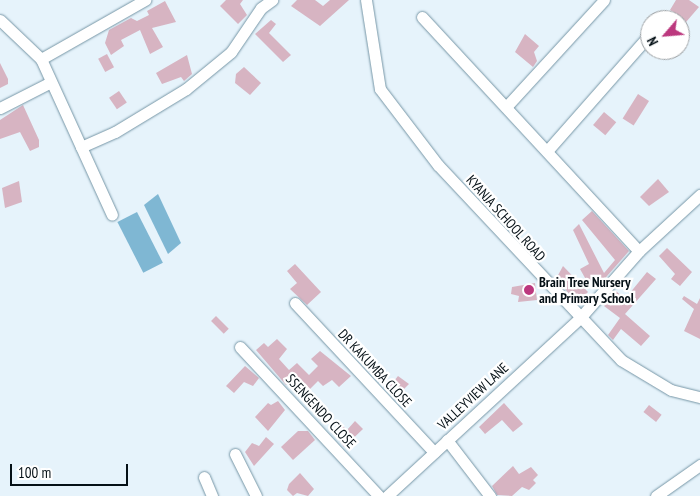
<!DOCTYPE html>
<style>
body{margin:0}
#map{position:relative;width:700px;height:496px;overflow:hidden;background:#e6f3fb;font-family:"PT Sans Narrow",sans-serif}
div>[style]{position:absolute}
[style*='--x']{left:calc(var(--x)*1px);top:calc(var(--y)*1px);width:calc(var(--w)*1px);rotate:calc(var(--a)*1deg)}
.water>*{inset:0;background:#7fb7d3;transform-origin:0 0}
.building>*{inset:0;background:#d7b4c2;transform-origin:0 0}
.roads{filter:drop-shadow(0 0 1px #7696a6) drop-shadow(0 0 1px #7696a6)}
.minor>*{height:11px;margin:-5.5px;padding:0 5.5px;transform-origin:5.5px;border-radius:5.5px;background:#fff}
.dots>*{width:14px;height:14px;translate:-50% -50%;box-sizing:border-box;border:2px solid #fff;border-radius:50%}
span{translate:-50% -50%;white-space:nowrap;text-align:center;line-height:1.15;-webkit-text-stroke:4.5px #fff;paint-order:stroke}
.street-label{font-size:14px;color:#051016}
.poi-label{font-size:14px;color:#051016;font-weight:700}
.left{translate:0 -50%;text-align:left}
.north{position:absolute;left:640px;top:10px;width:50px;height:50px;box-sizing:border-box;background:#fff;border:1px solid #9b9fa2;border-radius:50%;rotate:243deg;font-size:14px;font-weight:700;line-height:20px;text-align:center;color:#051016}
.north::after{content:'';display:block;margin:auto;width:18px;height:22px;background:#bc387e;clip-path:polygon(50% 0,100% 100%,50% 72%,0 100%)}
.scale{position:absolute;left:10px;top:464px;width:118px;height:22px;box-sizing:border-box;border:2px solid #051016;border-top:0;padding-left:6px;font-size:15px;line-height:18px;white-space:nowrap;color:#051016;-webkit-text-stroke:4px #fff;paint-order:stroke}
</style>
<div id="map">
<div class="water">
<i style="clip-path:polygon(158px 194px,181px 243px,168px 254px,144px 205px)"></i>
<i style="left:137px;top:212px;width:57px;height:22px;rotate:63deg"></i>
</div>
<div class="building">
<i style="clip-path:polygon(226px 0,243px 0,240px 4px,247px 15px,238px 24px,220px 6px)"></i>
<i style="clip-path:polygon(297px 0,315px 0,323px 6px,330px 0,349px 0,320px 26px,291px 6px)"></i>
<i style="clip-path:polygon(676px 0,689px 0,699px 7px,680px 29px,680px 20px,675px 20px,678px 15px,670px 10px)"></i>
<i style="clip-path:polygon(165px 1px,176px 22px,152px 28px,163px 47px,150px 54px,140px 30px,121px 40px,124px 46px,111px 55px,105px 43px,109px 30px,131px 18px,137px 21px,149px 15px,147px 11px)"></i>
<i style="clip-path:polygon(271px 20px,276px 24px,269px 33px,291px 55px,283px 62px,255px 34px)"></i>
<i style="clip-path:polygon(525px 34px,539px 46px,534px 52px,537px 61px,533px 67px,515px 52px)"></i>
<i style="left:107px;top:54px;width:15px;height:10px;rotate:62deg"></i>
<i style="clip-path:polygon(187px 55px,192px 74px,184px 81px,181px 77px,162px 84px,156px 73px)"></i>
<i style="clip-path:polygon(0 63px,8px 79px,8px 84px,0 88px)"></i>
<i style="clip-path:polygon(244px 67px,261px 83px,250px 95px,235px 83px,236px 74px)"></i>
<i style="left:119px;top:91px;width:14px;height:12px;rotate:56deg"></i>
<i style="left:638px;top:94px;width:13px;height:29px;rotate:32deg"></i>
<i style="clip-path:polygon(23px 105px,39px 140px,39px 147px,30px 151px,20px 132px,0 139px,0 120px)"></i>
<i style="left:604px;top:112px;width:16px;height:17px;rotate:40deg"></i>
<i style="clip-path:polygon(658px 179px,669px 192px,649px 206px,640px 197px)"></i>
<i style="clip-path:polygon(19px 181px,22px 202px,5px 208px,2px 188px)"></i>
<i style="clip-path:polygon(592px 211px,629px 251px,600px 284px,598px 280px,589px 285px,580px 269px,589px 264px,573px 230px,579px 224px,604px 273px,615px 260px,582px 220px)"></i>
<i style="clip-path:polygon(667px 248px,692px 272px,680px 286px,671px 279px,675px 274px,659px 256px)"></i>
<i style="clip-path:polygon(295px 264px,321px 292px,307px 305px,290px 289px,297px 283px,287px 271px)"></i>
<i style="clip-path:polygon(563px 266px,588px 292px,580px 300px,574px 299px,556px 279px)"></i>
<i style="clip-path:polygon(647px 272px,656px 279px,625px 314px,650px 336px,641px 346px,621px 329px,613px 340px,608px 335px,620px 318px,604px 306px,616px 291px,625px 299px)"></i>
<i style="clip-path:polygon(535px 283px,537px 300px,518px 302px,519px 296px,511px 294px,512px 287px)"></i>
<i style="clip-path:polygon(684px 296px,697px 304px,700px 298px,700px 339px,684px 331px,694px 309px,682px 299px)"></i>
<i style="left:216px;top:316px;width:18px;height:7px;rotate:45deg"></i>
<i style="clip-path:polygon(277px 339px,287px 349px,279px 359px,289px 370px,297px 363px,309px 375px,318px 366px,311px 359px,320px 351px,351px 376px,339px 387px,332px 380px,323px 386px,318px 381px,306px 393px,292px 379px,286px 385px,256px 350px,264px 343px,268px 347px)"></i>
<i style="clip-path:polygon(245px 366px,259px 378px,253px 386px,244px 382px,234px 393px,226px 386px)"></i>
<i style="clip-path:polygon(398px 376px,409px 384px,398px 395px,387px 390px)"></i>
<i style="clip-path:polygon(278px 401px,285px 410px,268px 431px,255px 417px,268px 403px,271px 405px)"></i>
<i style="clip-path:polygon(504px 403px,523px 424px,513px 432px,502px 420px,485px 434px,479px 427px)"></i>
<i style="left:649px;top:405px;width:16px;height:9px;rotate:38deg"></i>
<i style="clip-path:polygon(355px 421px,363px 429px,344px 447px,335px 434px,343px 426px,347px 430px)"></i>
<i style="clip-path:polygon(298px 431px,308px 431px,315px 440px,293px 460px,281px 447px)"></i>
<i style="clip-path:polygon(266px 437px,274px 444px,254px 466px,245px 452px,252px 443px,259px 446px)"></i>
<i style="clip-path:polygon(513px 466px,519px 474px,531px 467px,538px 475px,533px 480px,536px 483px,529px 490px,522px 487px,512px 496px,497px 495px,492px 486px)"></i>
<i style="clip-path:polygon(300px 473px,314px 489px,308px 496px,297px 493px,293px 496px,287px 490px,289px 484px)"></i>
</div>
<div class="roads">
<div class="minor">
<i style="--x:366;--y:0;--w:90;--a:81.1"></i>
<i style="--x:380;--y:89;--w:96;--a:52.7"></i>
<i style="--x:438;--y:165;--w:267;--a:46.8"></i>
<i style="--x:621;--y:360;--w:58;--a:31"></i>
<i style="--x:671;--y:390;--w:30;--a:14"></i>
<i style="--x:422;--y:17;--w:319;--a:47.2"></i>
<i style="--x:0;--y:20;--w:57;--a:43.6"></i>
<i style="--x:41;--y:59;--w:171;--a:65.5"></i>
<i style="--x:41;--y:59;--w:120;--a:-29.6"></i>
<i style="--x:506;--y:107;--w:145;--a:-47.5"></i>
<i style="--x:0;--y:108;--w:57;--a:-27"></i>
<i style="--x:81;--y:147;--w:37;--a:-24"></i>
<i style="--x:115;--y:132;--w:83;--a:-31.2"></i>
<i style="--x:186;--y:89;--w:58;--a:-39.4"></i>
<i style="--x:231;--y:52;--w:53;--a:-55.7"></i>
<i style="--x:261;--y:8;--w:14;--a:-36"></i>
<i style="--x:547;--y:151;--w:156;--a:-48.6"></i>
<i style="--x:295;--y:303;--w:204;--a:47"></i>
<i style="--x:240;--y:347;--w:204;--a:47"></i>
<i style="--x:447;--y:440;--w:71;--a:52.5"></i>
<i style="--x:235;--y:454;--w:47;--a:63.4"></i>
<i style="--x:204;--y:477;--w:21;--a:67"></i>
<i style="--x:387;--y:496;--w:261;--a:-42.7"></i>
<i style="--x:579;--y:319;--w:91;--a:-48.6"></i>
<i style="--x:639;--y:251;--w:83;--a:-42.6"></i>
<i style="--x:656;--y:496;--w:54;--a:-35.2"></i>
</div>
</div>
<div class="dots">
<i style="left:529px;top:290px;background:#bc387e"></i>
</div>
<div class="street-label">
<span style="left:506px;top:218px;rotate:48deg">KYANJA SCHOOL ROAD</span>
<span style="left:375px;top:368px;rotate:47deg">DR KAKUMBA CLOSE</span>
<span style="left:473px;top:396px;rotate:-43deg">VALLEYVIEW LANE</span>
<span style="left:321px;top:411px;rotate:47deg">SSENGENDO CLOSE</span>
</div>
<div class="poi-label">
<span class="left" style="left:539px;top:290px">Brain Tree Nursery<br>and Primary School</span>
</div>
<div class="north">N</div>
<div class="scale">100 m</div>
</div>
